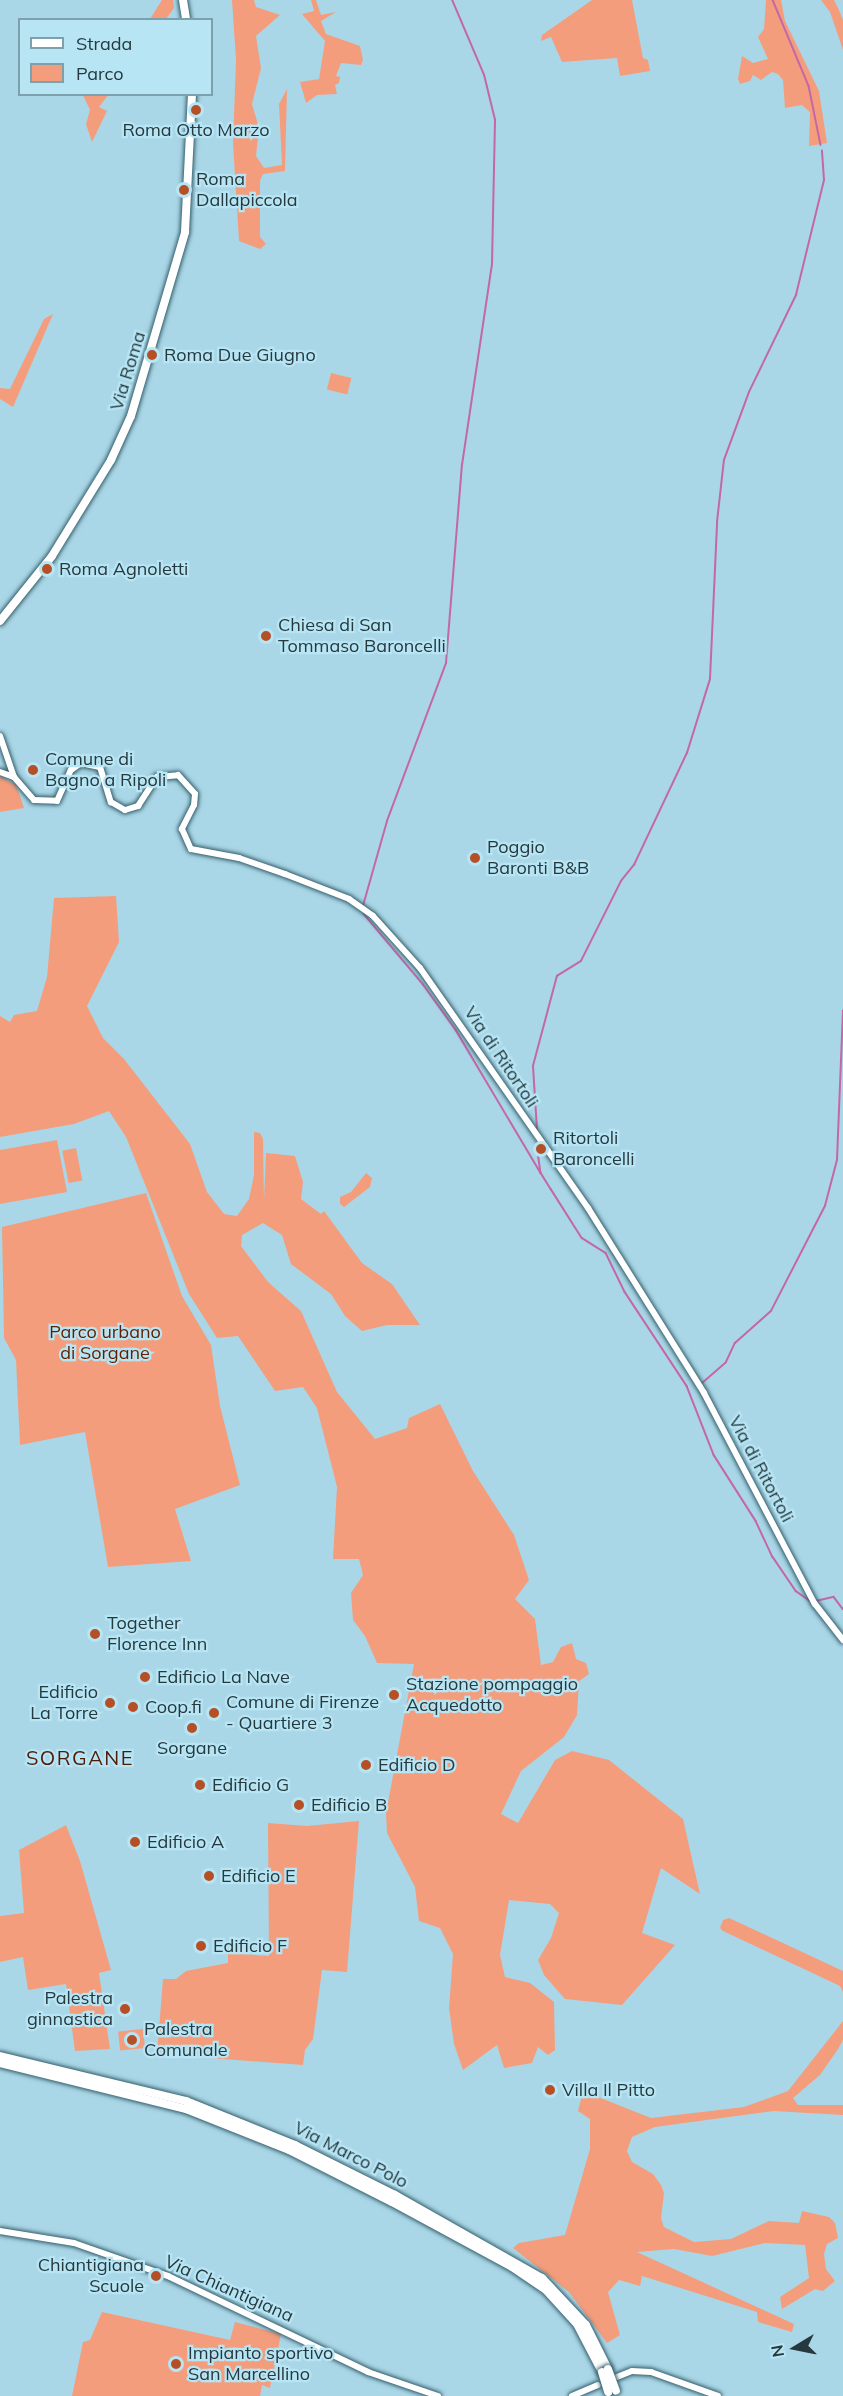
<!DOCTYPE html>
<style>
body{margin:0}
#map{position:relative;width:843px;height:2396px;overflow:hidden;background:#aad7e7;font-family:Mulish,sans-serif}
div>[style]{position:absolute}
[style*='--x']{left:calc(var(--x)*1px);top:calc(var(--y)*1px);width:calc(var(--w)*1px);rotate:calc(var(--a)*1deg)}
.green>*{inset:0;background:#f49d7d;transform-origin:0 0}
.stream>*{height:1.5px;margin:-0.75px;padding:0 0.75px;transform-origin:0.75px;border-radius:0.75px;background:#c467a6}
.roads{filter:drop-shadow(0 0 2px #355f6c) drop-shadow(0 0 2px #355f6c)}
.minor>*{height:6px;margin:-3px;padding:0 3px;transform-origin:3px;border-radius:3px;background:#fff}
.major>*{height:8px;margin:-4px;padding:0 4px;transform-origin:4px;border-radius:4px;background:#fff}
.highway>*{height:8px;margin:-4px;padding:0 4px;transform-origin:4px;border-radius:4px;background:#fff}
.bridges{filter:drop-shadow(0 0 2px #355f6c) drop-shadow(0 0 2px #355f6c)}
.highway-bridge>*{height:8px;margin:-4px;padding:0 4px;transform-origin:4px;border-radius:4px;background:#fff}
.dots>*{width:16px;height:16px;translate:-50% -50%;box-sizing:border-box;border:3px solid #b7e5f4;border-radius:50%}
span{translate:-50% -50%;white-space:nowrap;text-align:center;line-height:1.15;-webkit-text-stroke:4.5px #b7e5f4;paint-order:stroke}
.poi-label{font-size:18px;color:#26393f}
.left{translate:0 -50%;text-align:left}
.right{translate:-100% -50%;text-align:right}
.street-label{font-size:18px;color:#26393f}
.park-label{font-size:18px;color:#611f02}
.neighbourhood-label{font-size:20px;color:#4d1c09;letter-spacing:1.5px}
.legend{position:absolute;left:18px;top:18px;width:195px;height:78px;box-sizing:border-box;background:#b7e5f4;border:2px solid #7da0ac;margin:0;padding:8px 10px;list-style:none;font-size:18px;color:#26393f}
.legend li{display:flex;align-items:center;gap:12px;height:30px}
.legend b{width:30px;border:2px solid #7da0ac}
.north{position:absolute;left:765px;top:2318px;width:60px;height:60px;-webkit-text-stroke:4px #b7e5f4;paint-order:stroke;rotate:260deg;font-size:16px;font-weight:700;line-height:24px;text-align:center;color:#26393f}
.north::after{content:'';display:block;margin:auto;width:21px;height:27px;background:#26393f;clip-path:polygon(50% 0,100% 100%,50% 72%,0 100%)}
</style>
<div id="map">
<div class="green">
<i style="clip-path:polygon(162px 0,173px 0,174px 8px,166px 19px,150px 19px)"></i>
<i style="clip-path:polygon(232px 0,254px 0,256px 7px,280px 15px,256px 36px,261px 68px,252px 104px,259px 128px,256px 156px,264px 168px,282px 165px,279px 104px,287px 89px,285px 171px,263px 174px,260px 181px,260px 237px,266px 244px,260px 249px,239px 241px,233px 143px,236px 60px)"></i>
<i style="clip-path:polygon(311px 0,316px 0,321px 15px,336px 12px,321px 21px,326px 34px,360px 46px,363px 60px,361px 65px,341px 63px,336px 76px,340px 77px,339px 83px,335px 85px,337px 94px,317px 95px,306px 103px,300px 82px,319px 79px,325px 41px,302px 14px,314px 11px)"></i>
<i style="clip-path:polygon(592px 0,632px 0,643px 58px,648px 60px,650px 71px,620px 76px,617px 58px,562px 62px,551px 37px,541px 41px,542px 35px)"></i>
<i style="clip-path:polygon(766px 0,781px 0,785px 21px,819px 91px,827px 143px,809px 146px,810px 112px,802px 105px,785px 108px,783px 80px,778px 74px,772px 72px,761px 80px,753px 75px,750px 81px,740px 84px,738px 79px,742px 56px,753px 63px,768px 59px,758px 37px,764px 29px)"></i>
<i style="clip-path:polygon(821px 0,834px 0,838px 8px,843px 20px,843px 50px,830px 12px)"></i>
<i style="clip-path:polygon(83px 95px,108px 95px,99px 107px,107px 111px,92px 142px,86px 124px,90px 110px)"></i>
<i style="clip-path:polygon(53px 314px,13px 407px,0 399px,0 388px,10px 389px,44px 319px)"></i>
<i style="left:331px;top:373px;width:21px;height:17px;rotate:14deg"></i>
<i style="clip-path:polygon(0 776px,16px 785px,24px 808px,0 812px)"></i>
<i style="clip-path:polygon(116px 896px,119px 942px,87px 1006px,103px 1038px,124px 1059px,190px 1144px,207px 1192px,224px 1214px,237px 1216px,249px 1199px,254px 1175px,254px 1132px,260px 1133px,263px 1139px,264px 1200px,266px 1153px,295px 1156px,303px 1182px,301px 1199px,321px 1214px,324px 1211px,362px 1263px,392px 1284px,420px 1325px,387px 1325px,362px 1331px,345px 1316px,331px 1294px,291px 1264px,282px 1235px,263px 1223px,242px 1235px,241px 1246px,268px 1282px,301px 1311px,337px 1392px,375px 1439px,407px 1428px,409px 1418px,440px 1404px,473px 1471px,514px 1535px,529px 1580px,515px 1599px,535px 1619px,541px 1665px,553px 1662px,561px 1647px,572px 1643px,576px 1659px,586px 1663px,589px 1674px,579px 1681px,577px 1715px,564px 1737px,521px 1771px,501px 1814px,518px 1823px,555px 1760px,572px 1751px,609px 1760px,683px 1819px,700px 1894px,661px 1868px,642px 1933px,675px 1945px,622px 2005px,565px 1999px,544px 1975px,538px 1960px,551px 1938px,559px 1913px,550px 1904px,509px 1900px,500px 1955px,505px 1977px,530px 1983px,554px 2002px,555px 2050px,548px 2055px,538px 2047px,532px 2063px,504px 2068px,497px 2045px,463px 2070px,454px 2044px,449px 2008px,453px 1954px,440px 1928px,419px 1921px,415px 1887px,387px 1833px,386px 1813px,414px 1664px,377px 1663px,365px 1636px,353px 1620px,351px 1593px,363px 1575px,359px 1559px,333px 1559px,337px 1487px,317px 1408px,303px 1387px,275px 1391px,238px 1336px,217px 1338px,189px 1294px,126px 1137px,109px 1111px,74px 1124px,0 1137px,0 1016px,10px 1022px,14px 1015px,37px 1011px,47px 977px,54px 898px)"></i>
<i style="clip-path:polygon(57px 1140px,67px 1192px,0 1204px,0 1150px)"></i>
<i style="left:76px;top:1148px;width:33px;height:14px;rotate:79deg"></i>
<i style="clip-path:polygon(366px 1173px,372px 1178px,370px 1187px,344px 1207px,340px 1204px,340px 1197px,351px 1192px)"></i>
<i style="clip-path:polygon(146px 1193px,182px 1296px,211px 1345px,220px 1406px,240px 1485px,175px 1509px,191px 1561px,108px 1567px,85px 1432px,20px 1445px,16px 1360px,4px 1338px,2px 1227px)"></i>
<i style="clip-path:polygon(359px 1821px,347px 1972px,322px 1970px,313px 2039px,305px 2050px,303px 2065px,157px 2054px,163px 1979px,176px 1979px,186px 1971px,228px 1963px,228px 1953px,269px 1956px,268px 1823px,307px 1826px)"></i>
<i style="clip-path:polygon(66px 1825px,80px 1861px,111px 1970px,99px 1973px,110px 2049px,75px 2051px,66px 1984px,28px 1990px,23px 1957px,0 1962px,0 1916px,24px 1913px,19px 1850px)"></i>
<i style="clip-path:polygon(729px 1918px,843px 1971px,843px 1992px,840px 1986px,723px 1931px,720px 1928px,723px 1920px)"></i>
<i style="clip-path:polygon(843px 2021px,843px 2040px,838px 2049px,820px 2075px,793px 2098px,798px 2105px,843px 2105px,843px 2115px,774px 2111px,655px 2127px,632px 2137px,627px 2151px,632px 2162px,653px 2174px,661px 2185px,664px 2193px,661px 2218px,664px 2227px,694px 2242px,731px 2239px,769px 2221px,799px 2223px,802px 2211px,829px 2217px,835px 2223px,838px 2238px,827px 2244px,824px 2254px,826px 2269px,835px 2281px,823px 2291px,815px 2289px,782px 2309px,780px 2297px,809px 2278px,805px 2245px,765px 2243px,712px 2256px,674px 2249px,637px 2252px,794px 2324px,792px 2332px,758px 2322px,757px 2312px,642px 2276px,640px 2286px,619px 2280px,608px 2292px,620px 2335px,607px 2343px,569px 2292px,513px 2248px,519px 2243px,565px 2235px,590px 2149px,590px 2119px,578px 2111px,583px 2091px,651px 2118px,744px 2107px,788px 2091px)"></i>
<i style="left:143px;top:2029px;width:19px;height:25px;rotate:84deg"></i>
<i style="clip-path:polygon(102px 2312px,230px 2340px,235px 2322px,281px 2334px,270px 2388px,262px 2385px,260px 2396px,72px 2396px,83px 2342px,90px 2340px)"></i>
</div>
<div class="stream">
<i style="--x:773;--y:0;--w:93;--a:67.3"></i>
<i style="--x:809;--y:86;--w:60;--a:78.5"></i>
<i style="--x:363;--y:906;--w:88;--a:-74.2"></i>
<i style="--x:387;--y:821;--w:169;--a:-69.5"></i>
<i style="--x:446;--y:663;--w:199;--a:-85.4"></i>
<i style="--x:462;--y:465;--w:203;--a:-81.5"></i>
<i style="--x:492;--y:264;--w:144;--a:-88.8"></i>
<i style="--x:495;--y:120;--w:46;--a:-103.7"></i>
<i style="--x:484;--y:75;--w:82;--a:-113.1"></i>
<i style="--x:364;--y:914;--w:92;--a:49.9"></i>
<i style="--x:423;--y:984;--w:57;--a:54.3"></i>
<i style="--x:456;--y:1030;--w:166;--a:59.3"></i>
<i style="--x:537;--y:1130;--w:64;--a:-93.6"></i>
<i style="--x:533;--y:1066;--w:93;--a:-75.1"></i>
<i style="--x:557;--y:976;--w:28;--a:-32"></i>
<i style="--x:581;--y:961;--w:89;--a:-63.4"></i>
<i style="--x:621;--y:881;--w:21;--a:-51"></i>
<i style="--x:634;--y:865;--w:124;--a:-64.7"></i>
<i style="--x:687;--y:753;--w:77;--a:-72.7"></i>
<i style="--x:710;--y:679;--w:157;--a:-87.4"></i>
<i style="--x:717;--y:522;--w:62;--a:-83.6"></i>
<i style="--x:724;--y:460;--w:72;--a:-69.8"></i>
<i style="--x:749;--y:392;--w:108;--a:-64.1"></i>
<i style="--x:796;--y:295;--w:118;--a:-76.3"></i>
<i style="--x:824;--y:180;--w:29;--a:-94"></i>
<i style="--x:537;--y:1145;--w:28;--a:82"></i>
<i style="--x:541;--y:1173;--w:19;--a:58"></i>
<i style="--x:551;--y:1189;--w:58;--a:57.7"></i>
<i style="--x:582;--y:1238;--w:28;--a:32"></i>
<i style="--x:606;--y:1253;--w:43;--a:64"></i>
<i style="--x:625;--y:1292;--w:113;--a:56.6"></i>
<i style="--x:687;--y:1386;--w:74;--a:68.6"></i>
<i style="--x:714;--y:1455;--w:78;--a:57.5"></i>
<i style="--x:756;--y:1521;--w:40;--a:65"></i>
<i style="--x:773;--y:1557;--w:41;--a:55.9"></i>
<i style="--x:796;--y:1591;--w:19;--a:35"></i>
<i style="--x:701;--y:1384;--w:33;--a:-41"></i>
<i style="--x:726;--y:1362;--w:21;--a:-65"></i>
<i style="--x:735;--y:1343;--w:48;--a:-41.6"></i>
<i style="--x:771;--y:1311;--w:118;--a:-62.8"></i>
<i style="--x:825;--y:1206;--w:48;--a:-75.4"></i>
<i style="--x:837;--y:1160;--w:149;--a:-87.7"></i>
<i style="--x:816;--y:1601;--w:18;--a:-13"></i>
<i style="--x:834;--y:1597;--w:15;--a:53"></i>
</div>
<div class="roads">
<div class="minor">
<i style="--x:0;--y:736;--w:43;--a:71.1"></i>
<i style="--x:14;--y:777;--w:30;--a:49"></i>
<i style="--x:34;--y:800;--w:23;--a:2"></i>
<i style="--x:57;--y:801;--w:34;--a:-66"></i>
<i style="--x:71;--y:770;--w:12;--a:-35"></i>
<i style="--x:81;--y:763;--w:19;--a:12"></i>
<i style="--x:100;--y:767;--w:37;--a:73"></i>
<i style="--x:111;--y:802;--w:16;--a:30"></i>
<i style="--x:125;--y:810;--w:14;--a:-17"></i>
<i style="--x:138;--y:806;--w:35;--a:-57"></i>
<i style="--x:157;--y:777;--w:21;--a:-5"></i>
<i style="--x:178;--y:775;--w:25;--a:48"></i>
<i style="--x:195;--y:794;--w:11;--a:95"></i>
<i style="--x:194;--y:805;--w:27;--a:117"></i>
<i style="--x:182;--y:829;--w:22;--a:66"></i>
<i style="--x:191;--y:849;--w:49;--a:10.6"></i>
<i style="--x:239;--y:858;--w:49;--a:19.2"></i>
<i style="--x:285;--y:874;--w:69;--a:21.3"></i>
<i style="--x:349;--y:899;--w:29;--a:35"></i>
<i style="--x:373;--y:916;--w:70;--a:47.9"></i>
<i style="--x:420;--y:968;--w:293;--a:55"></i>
<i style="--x:588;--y:1208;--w:218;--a:57.9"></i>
<i style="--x:704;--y:1393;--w:238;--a:62.3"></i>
<i style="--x:815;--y:1604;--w:46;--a:52.1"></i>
<i style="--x:0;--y:772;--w:15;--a:20"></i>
<i style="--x:0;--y:2231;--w:75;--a:9.2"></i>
<i style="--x:74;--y:2243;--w:100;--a:19.3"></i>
<i style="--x:168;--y:2276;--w:222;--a:25.6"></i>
<i style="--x:368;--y:2372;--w:74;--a:18.9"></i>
<i style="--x:617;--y:2377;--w:16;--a:-22"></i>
<i style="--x:632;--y:2371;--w:19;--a:3"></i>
<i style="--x:651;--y:2372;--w:71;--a:19.7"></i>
<i style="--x:572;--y:2396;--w:28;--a:-23"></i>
</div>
<div class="major">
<i style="--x:183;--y:0;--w:20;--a:81"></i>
<i style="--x:0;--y:621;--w:83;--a:-51.3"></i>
<i style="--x:52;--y:556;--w:113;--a:-58.4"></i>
<i style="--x:111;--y:460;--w:48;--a:-65.6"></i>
<i style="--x:131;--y:416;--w:192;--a:-73.6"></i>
<i style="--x:185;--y:232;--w:138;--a:-87.1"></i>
</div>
<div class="highway">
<i style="--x:0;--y:2056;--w:191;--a:13.6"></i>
<i style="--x:186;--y:2101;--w:118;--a:22"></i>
<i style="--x:295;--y:2145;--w:112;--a:26.6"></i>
<i style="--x:395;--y:2195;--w:169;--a:29.5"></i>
<i style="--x:542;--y:2278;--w:64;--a:46.9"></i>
<i style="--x:586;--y:2325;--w:49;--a:63.4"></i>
<i style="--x:0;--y:2063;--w:192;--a:13.9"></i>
<i style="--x:186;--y:2109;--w:111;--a:21.7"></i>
<i style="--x:289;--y:2150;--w:115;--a:26.8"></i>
<i style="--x:392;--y:2202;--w:136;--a:28.4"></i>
<i style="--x:512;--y:2267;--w:41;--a:34.1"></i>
<i style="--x:546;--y:2290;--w:46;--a:47.6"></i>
<i style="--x:577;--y:2324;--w:54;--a:62.5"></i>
</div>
</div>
<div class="bridges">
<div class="highway-bridge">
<i style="--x:608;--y:2369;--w:23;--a:70"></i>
<i style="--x:602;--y:2372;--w:21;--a:73"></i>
</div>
</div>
<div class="dots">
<i style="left:196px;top:110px;background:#b54f26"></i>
<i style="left:184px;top:190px;background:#b54f26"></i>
<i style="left:152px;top:355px;background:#b54f26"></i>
<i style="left:47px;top:569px;background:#b54f26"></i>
<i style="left:266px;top:636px;background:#b54f26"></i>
<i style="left:33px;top:770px;background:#b54f26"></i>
<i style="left:475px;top:858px;background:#b54f26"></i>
<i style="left:541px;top:1149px;background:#b54f26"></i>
<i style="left:95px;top:1634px;background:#b54f26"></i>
<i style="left:145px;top:1677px;background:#b54f26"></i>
<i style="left:394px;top:1695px;background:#b54f26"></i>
<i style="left:110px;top:1703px;background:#b54f26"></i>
<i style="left:133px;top:1707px;background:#b54f26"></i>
<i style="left:214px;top:1713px;background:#b54f26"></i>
<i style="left:192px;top:1728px;background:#b54f26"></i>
<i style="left:366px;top:1765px;background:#b54f26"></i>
<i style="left:200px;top:1785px;background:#b54f26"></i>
<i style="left:299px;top:1805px;background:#b54f26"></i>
<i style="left:135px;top:1842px;background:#b54f26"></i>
<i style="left:209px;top:1876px;background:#b54f26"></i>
<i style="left:201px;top:1946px;background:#b54f26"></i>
<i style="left:125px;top:2009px;background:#b54f26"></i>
<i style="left:132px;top:2040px;background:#b54f26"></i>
<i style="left:550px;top:2090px;background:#b54f26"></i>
<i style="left:156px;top:2276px;background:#b54f26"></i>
<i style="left:176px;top:2364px;background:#b54f26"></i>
</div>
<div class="poi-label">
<span style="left:196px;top:130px">Roma Otto Marzo</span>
<span class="left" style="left:196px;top:190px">Roma<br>Dallapiccola</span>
<span class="left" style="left:164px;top:355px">Roma Due Giugno</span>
<span class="left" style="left:59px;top:569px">Roma Agnoletti</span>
<span class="left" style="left:278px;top:636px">Chiesa di San<br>Tommaso Baroncelli</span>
<span class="left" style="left:45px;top:770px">Comune di<br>Bagno a Ripoli</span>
<span class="left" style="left:487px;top:858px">Poggio<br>Baronti B&amp;B</span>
<span class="left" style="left:553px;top:1149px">Ritortoli<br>Baroncelli</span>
<span class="left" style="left:107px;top:1634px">Together<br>Florence Inn</span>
<span class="left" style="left:157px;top:1677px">Edificio La Nave</span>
<span class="left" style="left:406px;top:1695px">Stazione pompaggio<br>Acquedotto</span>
<span class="right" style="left:98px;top:1703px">Edificio<br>La Torre</span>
<span class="left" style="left:226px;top:1713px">Comune di Firenze<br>- Quartiere 3</span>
<span class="left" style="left:145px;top:1707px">Coop.fi</span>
<span style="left:192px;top:1748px">Sorgane</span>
<span class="left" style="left:378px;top:1765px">Edificio D</span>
<span class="left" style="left:212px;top:1785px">Edificio G</span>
<span class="left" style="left:311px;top:1805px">Edificio B</span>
<span class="left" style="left:147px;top:1842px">Edificio A</span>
<span class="left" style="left:221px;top:1876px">Edificio E</span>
<span class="left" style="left:213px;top:1946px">Edificio F</span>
<span class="right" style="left:113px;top:2009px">Palestra<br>ginnastica</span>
<span class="left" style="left:144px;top:2040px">Palestra<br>Comunale</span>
<span class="left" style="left:562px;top:2090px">Villa Il Pitto</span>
<span class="right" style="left:144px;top:2276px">Chiantigiana<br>Scuole</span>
<span class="left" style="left:188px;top:2364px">Impianto sportivo<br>San Marcellino</span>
</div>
<div class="street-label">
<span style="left:128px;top:371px;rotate:-73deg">Via Roma</span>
<span style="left:501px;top:1057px;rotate:56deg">Via di Ritortoli</span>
<span style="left:761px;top:1469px;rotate:62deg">Via di Ritortoli</span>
<span style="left:351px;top:2155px;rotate:27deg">Via Marco Polo</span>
<span style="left:229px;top:2289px;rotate:24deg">Via Chiantigiana</span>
</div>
<div class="park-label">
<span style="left:105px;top:1343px">Parco urbano<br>di Sorgane</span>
</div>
<div class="neighbourhood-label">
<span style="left:80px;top:1757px">SORGANE</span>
</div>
<ul class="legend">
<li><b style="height:8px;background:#fff"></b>Strada</li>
<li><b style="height:16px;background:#f49d7d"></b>Parco</li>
</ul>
<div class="north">N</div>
</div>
